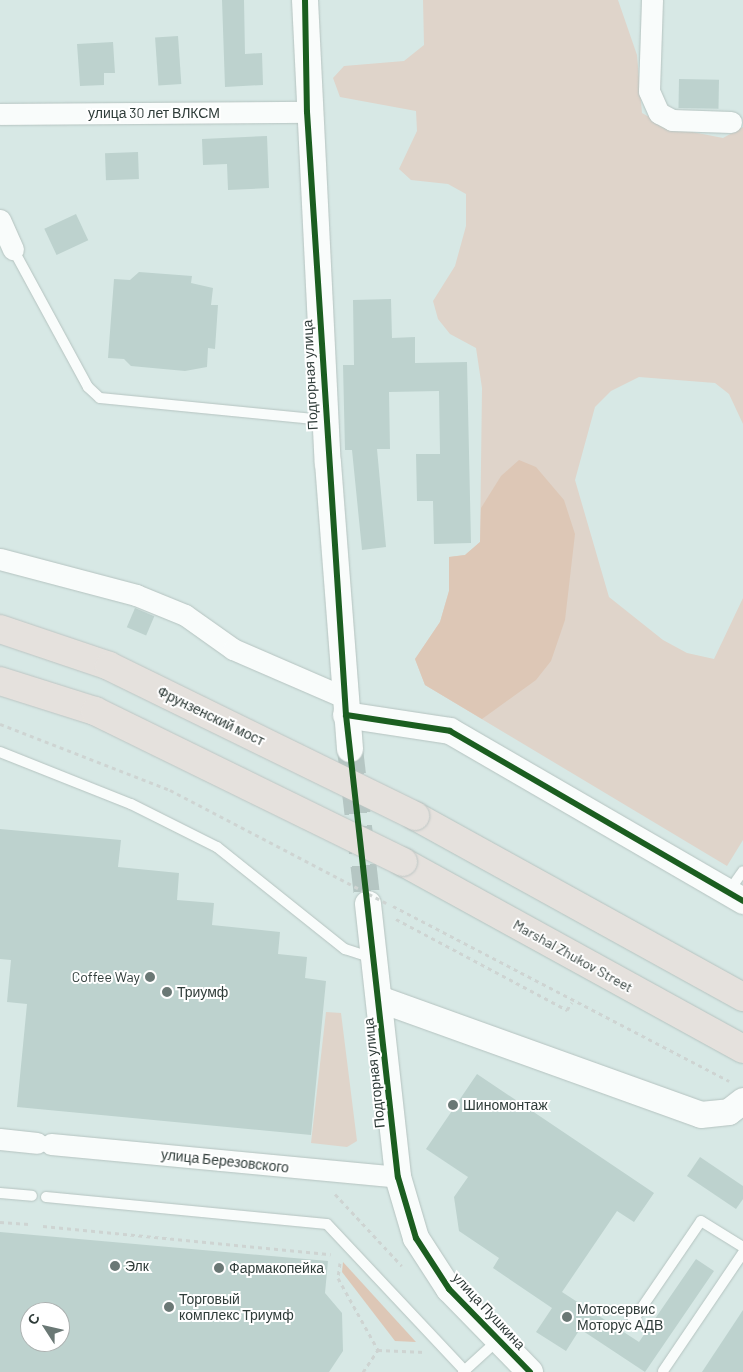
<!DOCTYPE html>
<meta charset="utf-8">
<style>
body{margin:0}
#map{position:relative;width:743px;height:1372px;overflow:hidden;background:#d7e8e5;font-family:Barlow,sans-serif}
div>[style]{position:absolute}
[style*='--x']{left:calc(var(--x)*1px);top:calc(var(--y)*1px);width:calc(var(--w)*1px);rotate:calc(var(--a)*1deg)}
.green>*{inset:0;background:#dfd4ca}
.forest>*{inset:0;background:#ddc7b6}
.building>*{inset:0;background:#bdd2ce;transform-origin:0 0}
.tertiary-tunnel>*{height:26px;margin-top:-13px;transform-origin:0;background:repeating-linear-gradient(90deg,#b5c6c3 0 26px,transparent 0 39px)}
.path>*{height:3px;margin-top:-1.5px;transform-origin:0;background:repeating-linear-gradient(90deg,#ced4d2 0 4px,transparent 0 8px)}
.roads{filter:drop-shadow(0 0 1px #b5c3c0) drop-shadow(0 0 1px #b5c3c0)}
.service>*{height:10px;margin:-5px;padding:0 5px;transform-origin:5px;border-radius:5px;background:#f9fcfb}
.minor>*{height:21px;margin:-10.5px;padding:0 10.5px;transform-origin:10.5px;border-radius:10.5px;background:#f9fcfb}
.tertiary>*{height:26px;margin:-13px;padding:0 13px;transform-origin:13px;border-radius:13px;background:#f9fcfb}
.primary>*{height:28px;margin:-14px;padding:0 14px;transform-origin:14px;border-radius:14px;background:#e5e1dd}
.path-bridge>*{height:3px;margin-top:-1.5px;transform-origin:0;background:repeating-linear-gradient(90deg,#ced4d2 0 4px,transparent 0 8px)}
.bridges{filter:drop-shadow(0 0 1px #bcc5c3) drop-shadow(0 0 1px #bcc5c3)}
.primary-bridge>*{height:28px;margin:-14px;padding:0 14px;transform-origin:14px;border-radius:14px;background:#e5e1dd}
.cycleway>*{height:6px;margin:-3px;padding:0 3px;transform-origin:3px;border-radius:3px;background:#1b5e20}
.dots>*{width:14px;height:14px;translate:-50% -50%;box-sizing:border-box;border:2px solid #fff;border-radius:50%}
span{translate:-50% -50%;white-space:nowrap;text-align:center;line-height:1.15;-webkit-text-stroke:4px #fff;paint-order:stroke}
.street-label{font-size:14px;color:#2f3c39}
.poi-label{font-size:14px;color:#2f3c39}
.right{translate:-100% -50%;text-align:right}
.left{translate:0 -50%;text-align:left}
.north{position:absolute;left:20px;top:1302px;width:50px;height:50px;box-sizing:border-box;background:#fff;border:1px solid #acb1b0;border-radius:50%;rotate:305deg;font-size:14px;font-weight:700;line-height:20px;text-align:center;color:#2f3c39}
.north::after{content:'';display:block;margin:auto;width:18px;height:22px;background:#6a7875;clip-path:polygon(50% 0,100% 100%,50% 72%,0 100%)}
</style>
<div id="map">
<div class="green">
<i style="clip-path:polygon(423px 0,618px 0,637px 55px,642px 113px,667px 127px,723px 138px,743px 127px,743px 424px,729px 394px,715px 383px,639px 377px,611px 391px,595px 407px,575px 480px,609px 597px,663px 640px,687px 653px,714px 659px,743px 598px,743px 840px,727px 866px,425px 685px,415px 659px,440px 622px,449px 591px,449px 557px,465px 555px,480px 542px,482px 388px,476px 348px,450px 334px,438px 319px,433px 301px,455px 266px,466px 226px,466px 194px,448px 184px,411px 180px,399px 169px,417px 131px,416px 111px,340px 97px,333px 78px,344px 66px,404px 61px,424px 45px)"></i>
<i style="clip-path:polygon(326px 1012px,341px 1013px,357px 1141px,347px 1147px,311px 1143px)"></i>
</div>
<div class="forest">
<i style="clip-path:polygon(519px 460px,536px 467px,564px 500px,575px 534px,565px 620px,551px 661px,536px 680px,482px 719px,425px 685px,415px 659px,440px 622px,449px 591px,449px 557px,465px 555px,480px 542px,481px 508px,501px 476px)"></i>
<i style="clip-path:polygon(343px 1262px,416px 1342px,395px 1341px,342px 1272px)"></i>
</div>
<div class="building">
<i style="clip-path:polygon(222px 0,244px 0,245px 54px,262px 53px,263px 85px,225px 87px)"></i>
<i style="left:178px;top:36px;width:48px;height:23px;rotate:86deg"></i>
<i style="clip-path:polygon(113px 42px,115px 73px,104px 73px,104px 85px,80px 86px,77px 44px)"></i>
<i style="left:679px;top:79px;width:40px;height:29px;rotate:1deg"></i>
<i style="clip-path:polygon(267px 136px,269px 188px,228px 190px,227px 164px,203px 165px,202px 139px)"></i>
<i style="left:138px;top:152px;width:27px;height:33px;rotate:88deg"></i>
<i style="left:76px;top:214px;width:29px;height:35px;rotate:65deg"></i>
<i style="clip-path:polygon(139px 272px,192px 276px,191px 283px,213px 288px,211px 305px,218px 305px,215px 349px,208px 348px,207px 367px,185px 371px,131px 366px,124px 359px,108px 358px,114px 279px,130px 280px)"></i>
<i style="clip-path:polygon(391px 299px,392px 338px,415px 337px,415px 363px,467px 362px,471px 543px,434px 544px,433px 501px,417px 501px,416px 454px,440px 454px,439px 391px,389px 392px,390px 449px,377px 449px,386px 547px,362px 550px,352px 450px,345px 450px,343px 365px,354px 365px,353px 300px)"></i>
<i style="left:135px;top:608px;width:21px;height:21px;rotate:23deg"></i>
<i style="clip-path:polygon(0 829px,121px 840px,118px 867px,179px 873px,177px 900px,214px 903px,212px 925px,280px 932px,278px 954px,307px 957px,305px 978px,326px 981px,311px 1135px,17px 1107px,27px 1004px,7px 1002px,11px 960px,0 959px)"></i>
<i style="clip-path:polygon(477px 1074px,654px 1193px,634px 1222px,617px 1211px,562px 1292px,639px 1342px,696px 1259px,714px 1271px,645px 1372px,580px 1329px,566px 1351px,536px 1332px,552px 1308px,493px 1268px,499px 1258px,459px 1231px,454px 1197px,468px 1177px,426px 1149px)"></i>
<i style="clip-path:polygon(700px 1157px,743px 1186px,743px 1199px,736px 1209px,687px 1176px)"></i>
<i style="clip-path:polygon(evenodd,0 1232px,328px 1261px,325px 1293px,342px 1313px,343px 1351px,329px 1372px,0 1372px,0 1232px,30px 1312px,60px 1312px,60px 1342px,30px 1342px,30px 1312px)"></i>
<i style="clip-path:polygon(743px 1310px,743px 1372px,702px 1372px)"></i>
</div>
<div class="tertiary-tunnel">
<i style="--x:350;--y:749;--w:156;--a:83.4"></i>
</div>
<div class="path">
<i style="--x:393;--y:906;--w:379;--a:27.5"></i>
<i style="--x:396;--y:919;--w:194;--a:28"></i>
<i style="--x:567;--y:1010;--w:9;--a:-58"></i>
<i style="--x:335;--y:1194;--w:98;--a:47.1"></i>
<i style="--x:0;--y:1222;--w:29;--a:4"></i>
<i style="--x:43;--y:1226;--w:289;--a:5.6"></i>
<i style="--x:340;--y:1263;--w:15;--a:98"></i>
<i style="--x:338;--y:1278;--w:82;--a:60.9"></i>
<i style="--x:378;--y:1350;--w:47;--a:2.4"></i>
<i style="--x:363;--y:1372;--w:27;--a:-56"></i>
</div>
<div class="roads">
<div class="service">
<i style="--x:13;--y:249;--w:157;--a:61.5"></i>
<i style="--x:88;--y:387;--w:16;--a:43"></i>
<i style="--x:100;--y:398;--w:225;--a:5.6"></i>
<i style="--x:0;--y:752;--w:141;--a:21.7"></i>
<i style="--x:131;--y:804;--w:96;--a:26.6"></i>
<i style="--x:217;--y:847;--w:164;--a:38.6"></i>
<i style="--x:345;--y:949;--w:29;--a:18"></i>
<i style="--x:729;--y:891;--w:24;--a:-55"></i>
<i style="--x:0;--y:1193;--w:32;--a:5"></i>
<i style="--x:46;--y:1197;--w:282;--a:5.5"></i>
<i style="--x:327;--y:1224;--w:202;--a:46.8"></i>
<i style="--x:632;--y:1322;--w:122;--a:-55.7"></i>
<i style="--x:701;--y:1221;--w:49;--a:31.8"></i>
<i style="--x:663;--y:1371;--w:143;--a:-55.9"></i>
<i style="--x:463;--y:1372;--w:46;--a:-42.4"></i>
</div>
<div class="minor">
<i style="--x:652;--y:0;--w:91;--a:91.9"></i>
<i style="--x:649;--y:91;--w:24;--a:66"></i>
<i style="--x:659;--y:113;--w:15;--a:28"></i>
<i style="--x:672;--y:120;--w:59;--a:1.9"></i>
<i style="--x:0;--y:114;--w:307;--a:-0.4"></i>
<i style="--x:0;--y:220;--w:32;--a:66"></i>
<i style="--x:0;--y:559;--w:141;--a:14.8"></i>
<i style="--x:136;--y:595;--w:53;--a:22.2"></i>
<i style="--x:185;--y:615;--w:59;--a:35.3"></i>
<i style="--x:233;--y:649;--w:123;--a:23.4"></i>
<i style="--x:0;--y:1139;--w:37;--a:6"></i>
<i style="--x:51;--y:1144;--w:349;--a:5.4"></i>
</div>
<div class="tertiary">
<i style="--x:305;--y:0;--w:464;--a:87.2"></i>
<i style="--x:328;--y:463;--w:287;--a:85.6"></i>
<i style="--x:346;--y:715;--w:105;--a:8.7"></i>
<i style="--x:450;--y:731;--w:339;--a:30.1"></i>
<i style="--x:368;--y:904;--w:275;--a:83.7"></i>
<i style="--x:398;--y:1177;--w:64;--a:73.6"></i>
<i style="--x:416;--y:1238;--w:61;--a:57.1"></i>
<i style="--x:449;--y:1289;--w:116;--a:45.7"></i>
<i style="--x:379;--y:999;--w:342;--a:19.8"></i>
<i style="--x:701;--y:1115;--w:28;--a:-6"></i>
<i style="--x:729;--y:1112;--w:18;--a:-38"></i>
</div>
<div class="primary">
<i style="--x:415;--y:816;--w:375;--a:28.9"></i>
<i style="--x:403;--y:862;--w:388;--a:28.8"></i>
</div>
</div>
<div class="path-bridge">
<i style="--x:0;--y:724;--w:182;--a:21.2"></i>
<i style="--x:170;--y:790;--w:248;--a:27.6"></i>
</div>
<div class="bridges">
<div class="primary-bridge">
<i style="--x:0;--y:629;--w:115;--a:18.7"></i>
<i style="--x:109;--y:666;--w:341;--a:26.1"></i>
<i style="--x:0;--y:681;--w:100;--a:17.5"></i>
<i style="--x:95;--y:711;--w:343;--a:26.1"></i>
</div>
</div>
<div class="cycleway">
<i style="--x:305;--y:0;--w:112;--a:89"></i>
<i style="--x:307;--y:112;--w:604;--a:86.3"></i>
<i style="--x:346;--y:715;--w:465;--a:83.6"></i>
<i style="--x:398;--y:1177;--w:64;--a:73.6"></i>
<i style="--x:416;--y:1238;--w:61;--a:57.1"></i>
<i style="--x:449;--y:1289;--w:116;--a:45.7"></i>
<i style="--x:346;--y:715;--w:105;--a:8.7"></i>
<i style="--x:450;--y:731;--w:339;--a:30.1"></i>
</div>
<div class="dots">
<i style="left:150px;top:977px;background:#6a7875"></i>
<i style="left:167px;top:992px;background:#6a7875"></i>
<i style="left:453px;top:1105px;background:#6a7875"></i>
<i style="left:115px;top:1266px;background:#6a7875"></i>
<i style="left:219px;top:1268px;background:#6a7875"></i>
<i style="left:169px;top:1307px;background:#6a7875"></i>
<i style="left:567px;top:1317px;background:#6a7875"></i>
</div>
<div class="street-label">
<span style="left:154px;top:113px">улица 30 лет ВЛКСМ</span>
<span style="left:310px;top:375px;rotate:-93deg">Подгорная улица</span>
<span style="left:211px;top:716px;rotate:26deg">Фрунзенский мост</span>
<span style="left:573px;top:956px;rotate:29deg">Marshal Zhukov Street</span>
<span style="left:374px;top:1073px;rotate:-96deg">Подгорная улица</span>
<span style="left:225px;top:1161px;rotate:6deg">улица Березовского</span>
<span style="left:489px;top:1311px;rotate:47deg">улица Пушкина</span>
</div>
<div class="poi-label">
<span class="right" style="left:140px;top:977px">Coffee Way</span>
<span class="left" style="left:177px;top:992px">Триумф</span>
<span class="left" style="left:463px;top:1105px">Шиномонтаж</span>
<span class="left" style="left:125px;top:1266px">Элк</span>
<span class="left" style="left:229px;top:1268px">Фармакопейка</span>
<span class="left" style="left:179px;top:1307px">Торговый<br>комплекс Триумф</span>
<span class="left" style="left:577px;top:1317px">Мотосервис<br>Моторус АДВ</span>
</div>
<div class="north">С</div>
</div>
